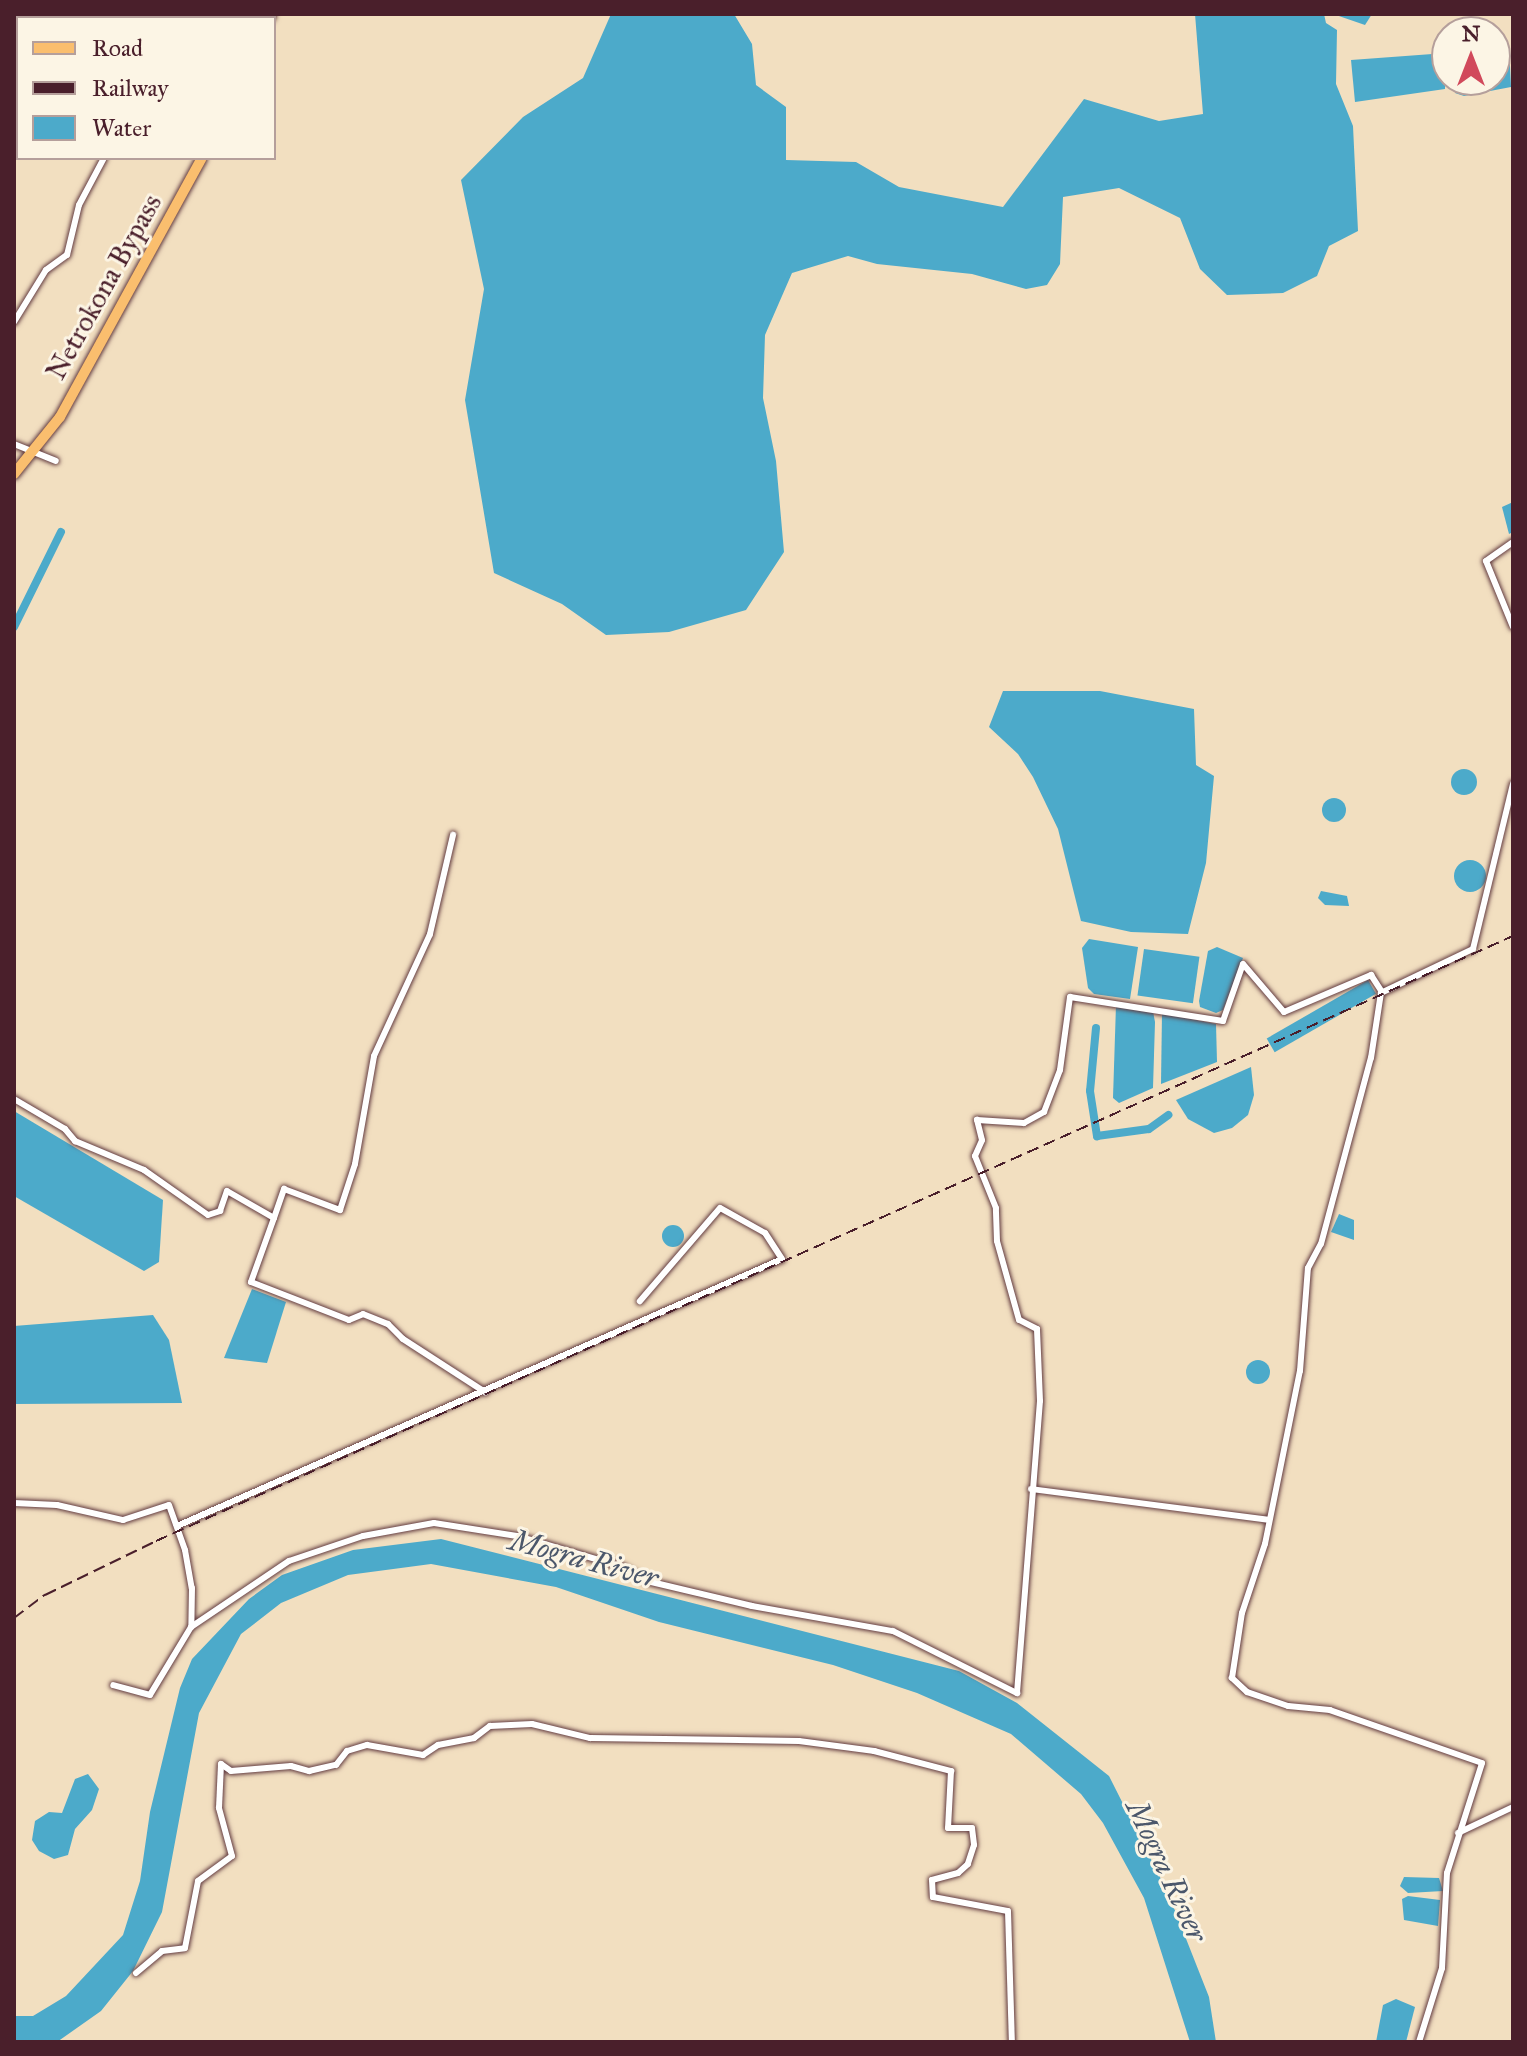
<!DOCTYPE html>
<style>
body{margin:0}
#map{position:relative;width:1527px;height:2056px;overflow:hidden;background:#f2dfc0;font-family:"IM FELL Great Primer",serif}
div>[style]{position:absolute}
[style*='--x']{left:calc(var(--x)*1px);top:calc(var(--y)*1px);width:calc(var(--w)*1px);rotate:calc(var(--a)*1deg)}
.water>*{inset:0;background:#4caaca;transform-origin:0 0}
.round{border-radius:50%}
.canal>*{height:8px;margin:-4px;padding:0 4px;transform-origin:4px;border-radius:4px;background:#4caaca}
.roads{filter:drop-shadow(0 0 2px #633c41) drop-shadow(0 0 2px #633c41)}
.minor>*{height:6px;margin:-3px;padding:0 3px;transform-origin:3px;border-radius:3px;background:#fff}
.primary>*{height:10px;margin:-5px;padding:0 5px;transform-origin:5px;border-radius:5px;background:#fabe6e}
.rail>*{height:2px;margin-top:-1px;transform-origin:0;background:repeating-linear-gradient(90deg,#4a1f2b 0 12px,transparent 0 18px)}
span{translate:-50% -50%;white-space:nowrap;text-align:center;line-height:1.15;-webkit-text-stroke:6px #fcf5e5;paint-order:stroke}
.street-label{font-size:28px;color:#4a1f2b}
.water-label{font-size:30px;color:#4b576b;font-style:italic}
.frame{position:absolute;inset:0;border:16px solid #4a1f2b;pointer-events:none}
.legend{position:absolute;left:16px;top:16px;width:260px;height:144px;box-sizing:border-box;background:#fcf5e5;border:2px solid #b59f9b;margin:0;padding:10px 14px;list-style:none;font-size:24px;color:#4a1f2b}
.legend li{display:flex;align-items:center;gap:16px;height:40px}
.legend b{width:40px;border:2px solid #b59f9b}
.north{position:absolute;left:1431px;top:16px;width:80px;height:80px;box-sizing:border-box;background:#fcf5e5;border:2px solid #b59f9b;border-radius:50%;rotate:0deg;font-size:22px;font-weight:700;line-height:32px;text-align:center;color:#4a1f2b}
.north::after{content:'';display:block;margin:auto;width:28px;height:36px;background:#d1495b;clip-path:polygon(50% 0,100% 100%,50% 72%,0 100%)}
</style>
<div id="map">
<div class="water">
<i style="clip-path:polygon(611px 14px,734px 14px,752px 44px,756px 85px,786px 107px,786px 160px,856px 162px,899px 187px,1003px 207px,1084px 99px,1159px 121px,1203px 114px,1195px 14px,1324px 14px,1326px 23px,1337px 30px,1336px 84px,1353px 126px,1358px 231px,1329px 246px,1317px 276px,1283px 293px,1227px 295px,1200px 269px,1180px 218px,1119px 188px,1063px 197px,1060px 264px,1047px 285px,1026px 289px,972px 274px,877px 264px,848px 256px,792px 273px,765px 335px,763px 398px,776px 461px,784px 552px,746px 610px,669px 632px,606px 635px,562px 604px,494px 573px,465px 400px,484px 289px,461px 180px,523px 117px,583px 78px)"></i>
<i style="clip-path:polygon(1333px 14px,1372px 14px,1365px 25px)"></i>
<i style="clip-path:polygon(1509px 44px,1511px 87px,1464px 96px,1455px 93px,1455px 80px,1495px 80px,1495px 46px)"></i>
<i style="clip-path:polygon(1446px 53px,1445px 89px,1355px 102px,1351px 60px)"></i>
<i style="clip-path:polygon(1513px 502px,1513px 532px,1509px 534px,1502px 507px)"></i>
<i style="clip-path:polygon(1003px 691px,1100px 691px,1194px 709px,1196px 765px,1214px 776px,1206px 863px,1188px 934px,1131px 932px,1081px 921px,1058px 829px,1033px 777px,1018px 754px,989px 727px)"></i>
<i class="round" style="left:1451px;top:769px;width:26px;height:26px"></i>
<i class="round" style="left:1322px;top:798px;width:24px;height:24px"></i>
<i class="round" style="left:1454px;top:860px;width:32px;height:32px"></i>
<i style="clip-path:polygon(1321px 891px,1347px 896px,1349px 906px,1325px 905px,1318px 898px)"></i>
<i style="clip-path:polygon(1089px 939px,1138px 947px,1130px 999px,1094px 994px,1088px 988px,1082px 948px)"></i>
<i style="clip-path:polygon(1217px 947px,1243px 958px,1223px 1010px,1216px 1013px,1200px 1007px,1199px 1001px,1208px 951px)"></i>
<i style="left:1144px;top:949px;width:56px;height:47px;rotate:8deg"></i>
<i style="left:1368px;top:980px;width:16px;height:117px;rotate:60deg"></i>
<i style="clip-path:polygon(1116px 1005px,1153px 1011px,1155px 1022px,1153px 1088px,1119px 1103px,1113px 1098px)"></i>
<i style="clip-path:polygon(1162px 1013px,1216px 1024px,1217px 1062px,1161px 1084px)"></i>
<i style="clip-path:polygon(1251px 1067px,1254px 1095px,1248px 1115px,1232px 1128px,1214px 1133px,1188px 1119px,1176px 1100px)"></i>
<i style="clip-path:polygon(14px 1111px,163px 1200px,159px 1262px,144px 1271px,14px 1196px)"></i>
<i style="clip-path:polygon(1339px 1214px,1354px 1220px,1354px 1240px,1331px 1232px)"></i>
<i class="round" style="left:662px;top:1225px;width:22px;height:22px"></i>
<i style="clip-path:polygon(252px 1289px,286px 1302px,267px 1363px,224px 1358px)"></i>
<i style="clip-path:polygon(153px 1315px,169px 1340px,182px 1403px,14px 1404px,14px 1326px)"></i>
<i class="round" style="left:1246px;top:1360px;width:24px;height:24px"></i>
<i style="clip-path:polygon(441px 1539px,959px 1671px,1017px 1703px,1109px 1776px,1168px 1893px,1209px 1997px,1216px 2042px,1190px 2042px,1144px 1898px,1103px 1823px,1081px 1794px,1011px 1734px,917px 1693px,833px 1665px,659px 1622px,556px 1587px,431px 1564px,348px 1575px,281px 1603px,241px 1634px,199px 1713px,162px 1912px,133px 1971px,101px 2011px,57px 2042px,14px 2042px,14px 2016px,33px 2016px,66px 1996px,123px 1935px,140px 1881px,150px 1812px,180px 1688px,192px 1659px,249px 1599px,282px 1575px,353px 1550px)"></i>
<i style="clip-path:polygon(88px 1774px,99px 1789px,92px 1810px,75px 1829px,68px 1855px,54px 1859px,39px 1851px,32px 1840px,35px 1821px,49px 1812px,62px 1813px,75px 1779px)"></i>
<i style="clip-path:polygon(1404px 1877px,1439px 1878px,1443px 1891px,1408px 1893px,1400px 1886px)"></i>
<i style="clip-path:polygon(1408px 1896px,1440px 1900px,1438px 1926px,1404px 1920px,1402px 1899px)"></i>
<i style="clip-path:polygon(1396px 1999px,1415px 2007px,1406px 2042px,1376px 2042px,1383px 2005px)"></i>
</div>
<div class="canal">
<i style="--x:34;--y:18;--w:4;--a:-76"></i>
<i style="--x:14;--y:79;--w:14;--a:-73"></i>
<i style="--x:14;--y:627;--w:106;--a:-63.7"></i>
<i style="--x:1096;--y:1028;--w:63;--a:95.4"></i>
<i style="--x:1090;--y:1091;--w:46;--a:81.2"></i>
<i style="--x:1097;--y:1136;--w:52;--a:-7.7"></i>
<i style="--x:1149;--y:1129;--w:24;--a:-36"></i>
</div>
<div class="roads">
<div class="minor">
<i style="--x:145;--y:18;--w:4;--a:-90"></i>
<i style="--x:14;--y:30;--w:17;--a:-73"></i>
<i style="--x:14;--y:322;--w:61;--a:-58.4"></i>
<i style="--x:46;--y:270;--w:26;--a:-36"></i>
<i style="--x:67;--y:255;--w:51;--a:-76.5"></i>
<i style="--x:79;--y:205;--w:53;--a:-62"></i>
<i style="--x:14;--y:444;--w:45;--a:22"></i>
<i style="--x:1513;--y:542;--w:33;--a:145"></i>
<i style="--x:1486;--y:561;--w:71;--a:67.8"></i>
<i style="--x:14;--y:1099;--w:59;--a:30.5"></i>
<i style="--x:65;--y:1129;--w:16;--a:50"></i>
<i style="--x:75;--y:1141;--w:75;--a:22.8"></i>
<i style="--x:144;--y:1170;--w:78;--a:35.1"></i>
<i style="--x:208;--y:1215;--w:13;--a:-18"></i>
<i style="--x:220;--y:1211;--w:21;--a:-71"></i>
<i style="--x:227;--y:1191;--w:54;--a:29.9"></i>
<i style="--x:274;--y:1218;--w:31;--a:-71"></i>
<i style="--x:284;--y:1189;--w:60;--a:20.6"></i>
<i style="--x:340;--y:1210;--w:48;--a:-71.9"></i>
<i style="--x:355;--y:1164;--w:110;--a:-80"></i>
<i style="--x:374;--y:1056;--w:134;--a:-65.3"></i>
<i style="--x:430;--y:934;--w:102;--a:-76.9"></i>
<i style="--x:274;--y:1218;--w:68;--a:109.8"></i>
<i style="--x:251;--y:1282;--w:105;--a:21.2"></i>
<i style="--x:349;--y:1320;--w:15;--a:-23"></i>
<i style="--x:363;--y:1314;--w:27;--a:22"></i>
<i style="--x:388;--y:1324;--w:21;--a:45"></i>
<i style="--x:403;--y:1339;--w:98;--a:32.9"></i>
<i style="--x:1031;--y:1489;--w:240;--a:7.4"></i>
<i style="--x:14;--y:1503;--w:43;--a:2.7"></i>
<i style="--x:57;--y:1505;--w:68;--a:12.8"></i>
<i style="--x:123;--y:1520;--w:48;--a:-18.1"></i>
<i style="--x:169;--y:1505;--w:48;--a:70.4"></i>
<i style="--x:185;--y:1550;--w:39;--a:80"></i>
<i style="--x:192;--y:1588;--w:39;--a:91"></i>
<i style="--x:191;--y:1627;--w:79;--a:121.1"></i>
<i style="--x:150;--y:1695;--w:38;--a:-165"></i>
<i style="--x:177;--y:1526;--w:661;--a:-23.81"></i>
<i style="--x:782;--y:1259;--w:31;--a:-123"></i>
<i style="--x:765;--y:1233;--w:51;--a:-150.9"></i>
<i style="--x:720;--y:1208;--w:123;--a:130.7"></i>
<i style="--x:191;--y:1627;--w:118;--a:-34"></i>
<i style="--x:289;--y:1561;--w:78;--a:-18.7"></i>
<i style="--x:363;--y:1536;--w:72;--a:-10.4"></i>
<i style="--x:434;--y:1523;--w:84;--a:8.9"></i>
<i style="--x:517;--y:1536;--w:110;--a:16.3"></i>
<i style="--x:623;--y:1567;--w:28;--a:30"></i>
<i style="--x:647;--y:1581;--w:108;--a:13.4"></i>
<i style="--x:752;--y:1606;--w:143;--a:10.1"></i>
<i style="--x:893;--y:1631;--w:139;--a:26.6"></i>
<i style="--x:1017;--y:1693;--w:293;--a:-85.5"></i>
<i style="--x:1040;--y:1401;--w:72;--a:-92.4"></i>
<i style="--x:1037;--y:1329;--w:20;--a:-153"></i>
<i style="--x:1019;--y:1320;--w:82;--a:-105.6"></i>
<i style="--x:997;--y:1241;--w:33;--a:-92"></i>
<i style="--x:996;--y:1208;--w:56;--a:-112"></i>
<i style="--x:975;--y:1156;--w:17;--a:-66"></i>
<i style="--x:982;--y:1140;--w:21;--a:-104"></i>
<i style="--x:977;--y:1120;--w:47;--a:3.7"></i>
<i style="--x:1024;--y:1123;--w:23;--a:-29"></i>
<i style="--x:1044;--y:1112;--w:45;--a:-69.1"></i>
<i style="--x:1060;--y:1070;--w:74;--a:-82.2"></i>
<i style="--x:1070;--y:997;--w:155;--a:8.9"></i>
<i style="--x:1223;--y:1021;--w:60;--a:-70.7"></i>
<i style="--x:1243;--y:964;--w:63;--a:49.5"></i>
<i style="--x:1284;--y:1012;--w:95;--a:-23"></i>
<i style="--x:1371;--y:975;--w:20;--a:57"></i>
<i style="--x:1458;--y:1833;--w:61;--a:-25.3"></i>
<i style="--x:136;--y:1973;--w:34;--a:-40"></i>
<i style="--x:162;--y:1951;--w:23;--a:-7"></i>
<i style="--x:185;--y:1948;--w:68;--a:-79"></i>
<i style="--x:198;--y:1881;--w:42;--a:-36.3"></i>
<i style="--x:232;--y:1856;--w:50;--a:-105.2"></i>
<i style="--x:219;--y:1808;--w:44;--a:-87.4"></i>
<i style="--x:221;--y:1764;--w:12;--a:35"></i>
<i style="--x:231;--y:1771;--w:60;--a:-4.8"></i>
<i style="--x:291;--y:1766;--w:19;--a:16"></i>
<i style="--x:309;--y:1771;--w:28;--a:-13"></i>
<i style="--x:336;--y:1765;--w:18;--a:-52"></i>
<i style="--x:347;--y:1751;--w:21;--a:-17"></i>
<i style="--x:367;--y:1745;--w:57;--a:10.1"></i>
<i style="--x:423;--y:1755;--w:18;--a:-34"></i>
<i style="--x:438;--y:1745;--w:37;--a:-11"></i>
<i style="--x:474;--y:1738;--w:20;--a:-37"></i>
<i style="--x:490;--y:1726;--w:42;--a:-2.7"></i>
<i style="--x:532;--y:1724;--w:60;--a:13.6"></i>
<i style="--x:590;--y:1738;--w:209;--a:0.8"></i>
<i style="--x:799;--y:1741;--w:76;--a:7.6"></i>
<i style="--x:874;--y:1751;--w:80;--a:14.6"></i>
<i style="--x:951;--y:1771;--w:57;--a:93"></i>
<i style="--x:948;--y:1828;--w:24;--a:0"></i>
<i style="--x:972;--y:1828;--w:17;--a:83"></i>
<i style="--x:974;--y:1845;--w:20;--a:108"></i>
<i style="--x:968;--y:1864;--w:13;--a:138"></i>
<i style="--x:958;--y:1873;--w:27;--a:165"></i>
<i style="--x:932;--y:1880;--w:17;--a:87"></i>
<i style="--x:933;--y:1897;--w:76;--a:10.6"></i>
<i style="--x:1008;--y:1911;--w:131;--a:88.3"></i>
<i style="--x:1419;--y:2042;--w:77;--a:-72.7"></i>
<i style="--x:1442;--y:1968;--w:95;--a:-87"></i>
<i style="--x:1447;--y:1873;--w:115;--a:-72.3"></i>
<i style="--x:1482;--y:1763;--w:161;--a:-160.8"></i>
<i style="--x:1330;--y:1710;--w:42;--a:-174.6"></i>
<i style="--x:1288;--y:1706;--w:43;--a:-161.1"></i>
<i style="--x:1247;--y:1692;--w:21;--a:-137"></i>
<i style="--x:1232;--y:1678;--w:66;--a:-81.3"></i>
<i style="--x:1242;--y:1613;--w:73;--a:-71.6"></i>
<i style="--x:1265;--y:1544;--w:177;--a:-78.6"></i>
<i style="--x:1300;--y:1371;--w:103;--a:-85.6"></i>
<i style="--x:1308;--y:1268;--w:27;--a:-62"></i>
<i style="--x:1321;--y:1244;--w:193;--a:-75"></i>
<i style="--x:1371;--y:1058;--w:66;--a:-81.3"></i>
<i style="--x:1381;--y:993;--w:102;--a:-25.6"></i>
<i style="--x:1473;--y:949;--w:170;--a:-76.4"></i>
</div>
<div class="primary">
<i style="--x:269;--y:18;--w:4;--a:-63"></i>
<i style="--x:14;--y:474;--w:73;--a:-51.1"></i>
<i style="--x:60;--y:417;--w:295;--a:-61.3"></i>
</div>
</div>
<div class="rail">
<i style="--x:14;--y:1618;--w:39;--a:-37"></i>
<i style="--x:45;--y:1595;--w:123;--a:-25.9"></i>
<i style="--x:156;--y:1541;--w:1486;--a:-24.03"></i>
</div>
<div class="street-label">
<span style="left:104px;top:287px;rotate:-61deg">Netrokona Bypass</span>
</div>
<div class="water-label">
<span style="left:584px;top:1559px;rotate:15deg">Mogra River</span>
<span style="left:1167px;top:1871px;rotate:65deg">Mogra River</span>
</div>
<div class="frame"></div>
<ul class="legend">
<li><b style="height:10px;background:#fabe6e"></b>Road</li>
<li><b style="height:10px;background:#4a1f2b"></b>Railway</li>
<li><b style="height:22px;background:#4caaca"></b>Water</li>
</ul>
<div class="north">N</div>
</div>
